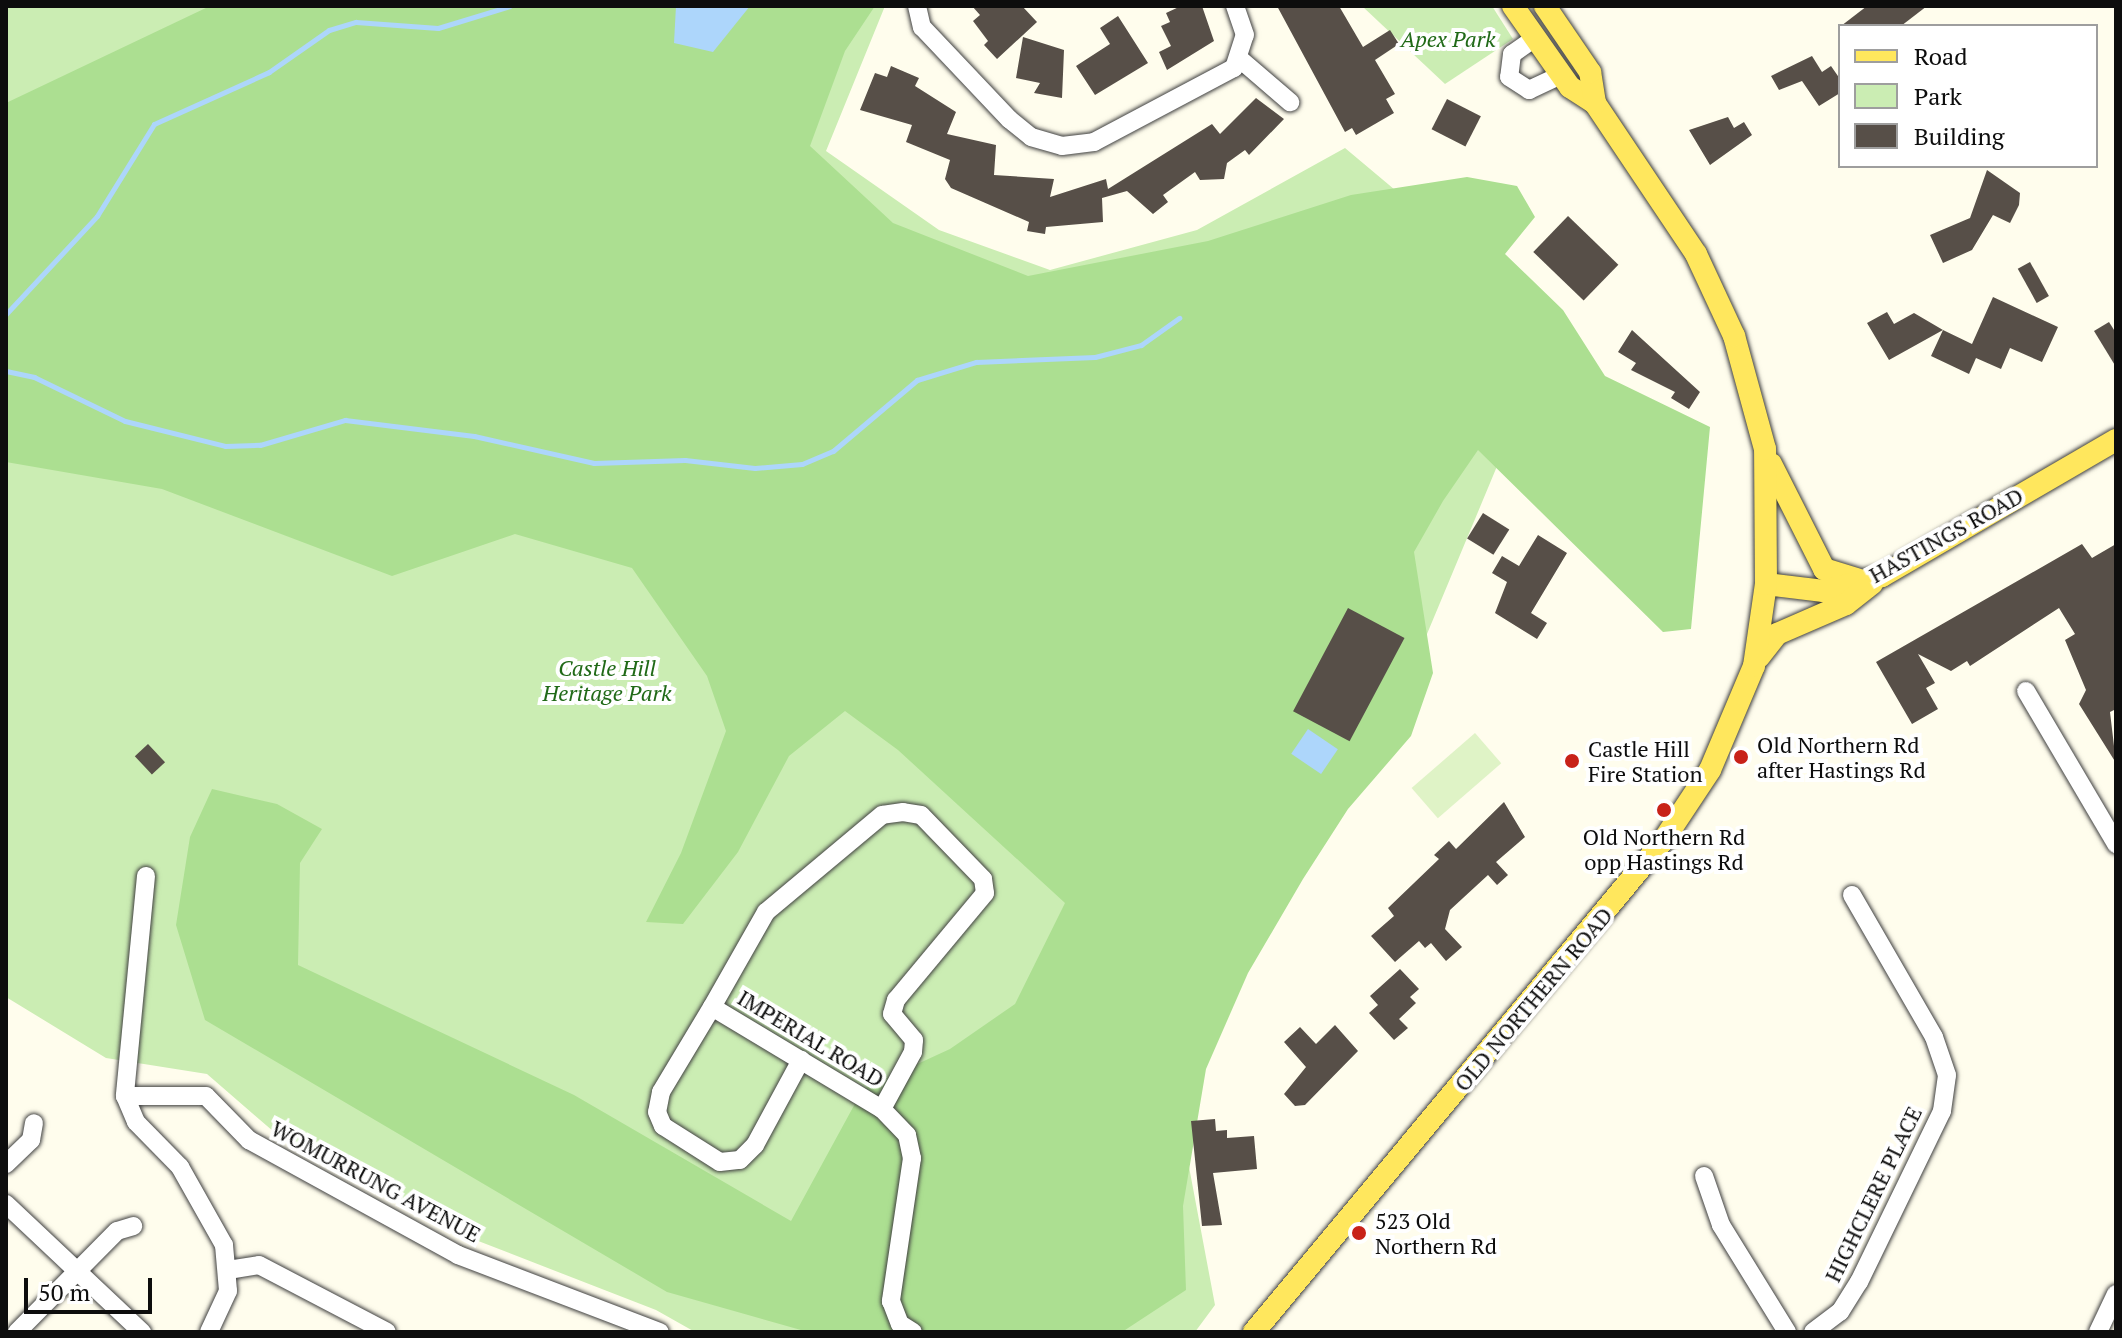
<!DOCTYPE html>
<style>
body{margin:0}
#map{position:relative;width:2122px;height:1338px;overflow:hidden;background:#fffded;font-family:"PT Serif",serif}
div>[style]{position:absolute}
[style*='--x']{left:calc(var(--x)*1px);top:calc(var(--y)*1px);width:calc(var(--w)*1px);rotate:calc(var(--a)*1deg)}
.green>*{inset:0;background:#cbedb3}
.forest>*{inset:0;background:#acdf91}
.pitch>*{inset:0;background:#dff3c6;transform-origin:0 0}
.water>*{inset:0;background:#add6fb;transform-origin:0 0}
.stream>*{height:5px;margin:-2.5px;padding:0 2.5px;transform-origin:2.5px;border-radius:2.5px;background:#add6fb}
.building>*{inset:0;background:#574f48;transform-origin:0 0}
.roads{filter:drop-shadow(0 0 2px #404040) drop-shadow(0 0 2px #404040)}
.minor>*{height:18px;margin:-9px;padding:0 9px;transform-origin:9px;border-radius:9px;background:#fff}
.major>*{height:22px;margin:-11px;padding:0 11px;transform-origin:11px;border-radius:11px;background:#ffe75d}
.dots>*{width:22px;height:22px;translate:-50% -50%;box-sizing:border-box;border:4px solid #fff;border-radius:50%}
span{translate:-50% -50%;white-space:nowrap;text-align:center;line-height:1.15;-webkit-text-stroke:8px #fff;paint-order:stroke}
.park-label{font-size:22px;color:#216a18;font-style:italic}
.street-label{font-size:22px;color:#0d0d0d}
.poi-label{font-size:22px;color:#0d0d0d}
.left{translate:0 -50%;text-align:left}
.frame{position:absolute;inset:0;border:8px solid #0d0d0d;pointer-events:none}
.legend{position:absolute;left:1838px;top:24px;width:260px;height:144px;box-sizing:border-box;background:#fff;border:2px solid #9e9e9e;margin:0;padding:10px 14px;list-style:none;font-size:24px;color:#0d0d0d}
.legend li{display:flex;align-items:center;gap:16px;height:40px}
.legend b{width:40px;border:2px solid #9e9e9e}
.scale{position:absolute;left:24px;top:1278px;width:128px;height:36px;box-sizing:border-box;border:4px solid #0d0d0d;border-top:0;padding-left:10px;font-size:24px;line-height:28px;white-space:nowrap;color:#0d0d0d;-webkit-text-stroke:6px #fff;paint-order:stroke}
</style>
<div id="map">
<div class="green">
<i style="clip-path:polygon(6px 6px,885px 6px,826px 151px,939px 230px,1050px 270px,1197px 230px,1345px 148px,1556px 325px,1427px 634px,1174px 1087px,1215px 1305px,1195px 1332px,695px 1332px,656px 1310px,455px 1232px,281px 1138px,207px 1074px,106px 1058px,6px 997px)"></i>
<i style="clip-path:polygon(1362px 6px,1492px 6px,1513px 39px,1445px 84px)"></i>
</div>
<div class="forest">
<i style="clip-path:polygon(210px 6px,875px 6px,845px 51px,810px 146px,893px 223px,1028px 276px,1208px 241px,1351px 195px,1467px 177px,1517px 186px,1535px 217px,1505px 254px,1563px 310px,1605px 376px,1710px 427px,1691px 629px,1663px 632px,1478px 450px,1443px 501px,1414px 552px,1433px 673px,1411px 736px,1348px 809px,1303px 879px,1248px 973px,1206px 1069px,1183px 1206px,1186px 1290px,1122px 1332px,808px 1332px,667px 1292px,205px 1020px,176px 925px,190px 837px,212px 789px,277px 804px,322px 829px,300px 863px,298px 965px,574px 1095px,791px 1221px,863px 1089px,950px 1049px,1015px 1004px,1065px 903px,898px 750px,845px 711px,789px 756px,738px 852px,683px 924px,646px 922px,681px 853px,726px 731px,707px 676px,632px 568px,515px 534px,392px 576px,162px 489px,6px 462px,6px 103px)"></i>
</div>
<div class="pitch">
<i style="left:1475px;top:733px;width:40px;height:84px;rotate:49deg"></i>
</div>
<div class="water">
<i style="clip-path:polygon(676px 6px,750px 6px,713px 52px,674px 43px)"></i>
<i style="left:1308px;top:729px;width:36px;height:30px;rotate:34deg"></i>
</div>
<div class="stream">
<i style="--x:6;--y:314;--w:134;--a:-47.1"></i>
<i style="--x:97;--y:216;--w:108;--a:-58.2"></i>
<i style="--x:154;--y:124;--w:126;--a:-24.3"></i>
<i style="--x:269;--y:72;--w:73;--a:-35"></i>
<i style="--x:329;--y:30;--w:28;--a:-17"></i>
<i style="--x:356;--y:22;--w:82;--a:4.2"></i>
<i style="--x:438;--y:28;--w:75;--a:-17"></i>
<i style="--x:6;--y:371;--w:29;--a:12"></i>
<i style="--x:34;--y:377;--w:101;--a:25.8"></i>
<i style="--x:125;--y:421;--w:103;--a:14"></i>
<i style="--x:225;--y:446;--w:35;--a:-2"></i>
<i style="--x:260;--y:445;--w:89;--a:-16.4"></i>
<i style="--x:345;--y:420;--w:130;--a:7.1"></i>
<i style="--x:474;--y:436;--w:123;--a:12.7"></i>
<i style="--x:594;--y:463;--w:91;--a:-1.9"></i>
<i style="--x:685;--y:460;--w:70;--a:6.5"></i>
<i style="--x:755;--y:468;--w:47;--a:-4.9"></i>
<i style="--x:802;--y:464;--w:34;--a:-23"></i>
<i style="--x:833;--y:451;--w:110;--a:-40.2"></i>
<i style="--x:917;--y:380;--w:62;--a:-17"></i>
<i style="--x:976;--y:362;--w:119;--a:-2.4"></i>
<i style="--x:1095;--y:357;--w:48;--a:-14.6"></i>
<i style="--x:1141;--y:345;--w:47;--a:-35.4"></i>
</div>
<div class="building">
<i style="clip-path:polygon(972px 6px,1022px 6px,1037px 22px,997px 59px,984px 45px,988px 41px,973px 21px,980px 15px)"></i>
<i style="clip-path:polygon(1181px 6px,1202px 6px,1214px 41px,1167px 70px,1159px 52px,1171px 46px,1161px 26px,1170px 22px,1166px 13px)"></i>
<i style="clip-path:polygon(1277px 6px,1339px 6px,1363px 47px,1390px 30px,1399px 44px,1375px 60px,1395px 94px,1386px 99px,1394px 113px,1356px 135px,1352px 128px,1345px 132px)"></i>
<i style="clip-path:polygon(1867px 6px,1927px 6px,1901px 26px,1841px 26px)"></i>
<i style="clip-path:polygon(1118px 16px,1148px 63px,1095px 95px,1076px 66px,1110px 44px,1100px 28px)"></i>
<i style="clip-path:polygon(1023px 37px,1064px 50px,1062px 98px,1034px 93px,1040px 83px,1016px 78px)"></i>
<i style="clip-path:polygon(1812px 56px,1822px 72px,1831px 66px,1840px 79px,1840px 93px,1819px 106px,1802px 81px,1779px 90px,1771px 76px)"></i>
<i style="clip-path:polygon(891px 66px,919px 78px,915px 86px,956px 112px,947px 134px,996px 145px,994px 175px,1054px 179px,1050px 197px,1106px 179px,1108px 189px,1212px 124px,1220px 134px,1256px 98px,1284px 119px,1249px 155px,1245px 150px,1227px 163px,1224px 179px,1200px 180px,1195px 172px,1163px 195px,1168px 202px,1153px 214px,1127px 191px,1102px 198px,1103px 222px,1046px 227px,1045px 234px,1027px 231px,1029px 222px,951px 188px,945px 179px,950px 160px,906px 142px,912px 125px,860px 110px,875px 73px,887px 77px)"></i>
<i style="left:1447px;top:99px;width:38px;height:34px;rotate:27deg"></i>
<i style="clip-path:polygon(1728px 117px,1734px 128px,1744px 122px,1752px 135px,1710px 165px,1689px 130px)"></i>
<i style="clip-path:polygon(1987px 170px,2020px 193px,2019px 205px,2010px 223px,1993px 215px,1972px 250px,1943px 263px,1930px 235px,1970px 218px)"></i>
<i style="left:1568px;top:216px;width:70px;height:50px;rotate:44deg"></i>
<i style="left:2030px;top:262px;width:39px;height:14px;rotate:61deg"></i>
<i style="clip-path:polygon(1993px 297px,2058px 327px,2042px 362px,2010px 348px,2001px 369px,1976px 358px,1969px 374px,1931px 356px,1943px 330px,1972px 344px)"></i>
<i style="clip-path:polygon(1887px 312px,1894px 324px,1914px 313px,1943px 330px,1889px 360px,1867px 323px)"></i>
<i style="clip-path:polygon(2109px 322px,2116px 333px,2116px 367px,2094px 331px)"></i>
<i style="clip-path:polygon(1632px 330px,1700px 392px,1689px 409px,1671px 398px,1675px 392px,1631px 370px,1636px 363px,1618px 352px)"></i>
<i style="left:1483px;top:513px;width:31px;height:30px;rotate:32deg"></i>
<i style="clip-path:polygon(1538px 535px,1567px 553px,1531px 613px,1547px 623px,1537px 639px,1495px 613px,1507px 582px,1492px 573px,1502px 556px,1519px 566px)"></i>
<i style="clip-path:polygon(2082px 544px,2092px 558px,2116px 544px,2116px 709px,2110px 712px,2116px 763px,2079px 704px,2086px 690px,2065px 640px,2075px 634px,2059px 608px,1970px 666px,1967px 661px,1951px 671px,1918px 654px,1935px 683px,1926px 688px,1938px 709px,1912px 724px,1876px 662px)"></i>
<i style="left:1348px;top:608px;width:64px;height:117px;rotate:28deg"></i>
<i style="left:148px;top:744px;width:25px;height:18px;rotate:47deg"></i>
<i style="clip-path:polygon(1504px 802px,1525px 837px,1496px 862px,1508px 875px,1497px 885px,1488px 875px,1450px 910px,1445px 929px,1462px 947px,1446px 961px,1431px 943px,1425px 948px,1419px 941px,1395px 962px,1371px 936px,1394px 916px,1388px 908px,1439px 859px,1434px 855px,1449px 841px,1456px 849px)"></i>
<i style="clip-path:polygon(1400px 969px,1419px 989px,1410px 997px,1416px 1003px,1399px 1019px,1408px 1028px,1394px 1040px,1369px 1013px,1378px 1005px,1370px 996px)"></i>
<i style="clip-path:polygon(1335px 1025px,1358px 1051px,1305px 1105px,1295px 1106px,1284px 1094px,1306px 1067px,1284px 1042px,1300px 1027px,1316px 1044px)"></i>
<i style="clip-path:polygon(1215px 1119px,1216px 1131px,1227px 1130px,1227px 1138px,1254px 1136px,1257px 1169px,1213px 1173px,1222px 1225px,1202px 1226px,1191px 1121px)"></i>
</div>
<div class="roads">
<div class="minor">
<i style="--x:917;--y:6;--w:22;--a:77"></i>
<i style="--x:922;--y:27;--w:127;--a:46.6"></i>
<i style="--x:1009;--y:119;--w:28;--a:39"></i>
<i style="--x:1031;--y:137;--w:32;--a:16"></i>
<i style="--x:1062;--y:146;--w:32;--a:-7"></i>
<i style="--x:1094;--y:142;--w:158;--a:-27.9"></i>
<i style="--x:1234;--y:68;--w:35;--a:-72"></i>
<i style="--x:1245;--y:35;--w:31;--a:-109"></i>
<i style="--x:1535;--y:38;--w:28;--a:145"></i>
<i style="--x:1512;--y:54;--w:23;--a:97"></i>
<i style="--x:1509;--y:77;--w:24;--a:33"></i>
<i style="--x:1529;--y:90;--w:35;--a:-25"></i>
<i style="--x:1241;--y:60;--w:65;--a:40.6"></i>
<i style="--x:2026;--y:691;--w:178;--a:59.5"></i>
<i style="--x:146;--y:876;--w:221;--a:95.5"></i>
<i style="--x:125;--y:1096;--w:28;--a:67"></i>
<i style="--x:136;--y:1122;--w:63;--a:45.6"></i>
<i style="--x:180;--y:1167;--w:90;--a:60.6"></i>
<i style="--x:224;--y:1245;--w:46;--a:85"></i>
<i style="--x:228;--y:1291;--w:45;--a:114.9"></i>
<i style="--x:712;--y:1007;--w:99;--a:121"></i>
<i style="--x:661;--y:1092;--w:20;--a:101"></i>
<i style="--x:657;--y:1112;--w:15;--a:67"></i>
<i style="--x:663;--y:1126;--w:67;--a:32.3"></i>
<i style="--x:720;--y:1162;--w:20;--a:-6"></i>
<i style="--x:740;--y:1160;--w:21;--a:-45"></i>
<i style="--x:755;--y:1145;--w:97;--a:-61.6"></i>
<i style="--x:125;--y:1096;--w:81;--a:0"></i>
<i style="--x:206;--y:1096;--w:62;--a:45.7"></i>
<i style="--x:249;--y:1140;--w:239;--a:28.8"></i>
<i style="--x:458;--y:1255;--w:216;--a:20.9"></i>
<i style="--x:882;--y:1109;--w:65;--a:-61.5"></i>
<i style="--x:913;--y:1052;--w:12;--a:-85"></i>
<i style="--x:914;--y:1040;--w:34;--a:-130"></i>
<i style="--x:892;--y:1014;--w:15;--a:-74"></i>
<i style="--x:896;--y:1000;--w:139;--a:-50.2"></i>
<i style="--x:985;--y:893;--w:14;--a:-98"></i>
<i style="--x:983;--y:879;--w:89;--a:-134.1"></i>
<i style="--x:921;--y:815;--w:18;--a:-171"></i>
<i style="--x:903;--y:812;--w:21;--a:172"></i>
<i style="--x:882;--y:815;--w:151;--a:140.1"></i>
<i style="--x:766;--y:912;--w:109;--a:119.6"></i>
<i style="--x:712;--y:1007;--w:198;--a:31"></i>
<i style="--x:882;--y:1109;--w:36;--a:46"></i>
<i style="--x:907;--y:1135;--w:24;--a:78"></i>
<i style="--x:912;--y:1158;--w:145;--a:98.4"></i>
<i style="--x:891;--y:1301;--w:25;--a:69"></i>
<i style="--x:900;--y:1324;--w:15;--a:32"></i>
<i style="--x:6;--y:1164;--w:35;--a:-44"></i>
<i style="--x:31;--y:1140;--w:17;--a:-80"></i>
<i style="--x:1704;--y:1176;--w:52;--a:70.9"></i>
<i style="--x:1721;--y:1225;--w:126;--a:58.3"></i>
<i style="--x:6;--y:1204;--w:187;--a:43.3"></i>
<i style="--x:228;--y:1270;--w:31;--a:-9"></i>
<i style="--x:259;--y:1265;--w:144;--a:27.6"></i>
<i style="--x:17;--y:1332;--w:142;--a:-45.3"></i>
<i style="--x:117;--y:1231;--w:17;--a:-17"></i>
<i style="--x:1813;--y:1332;--w:34;--a:-37"></i>
<i style="--x:1840;--y:1312;--w:36;--a:-58"></i>
<i style="--x:1859;--y:1282;--w:190;--a:-64.1"></i>
<i style="--x:1942;--y:1111;--w:36;--a:-82"></i>
<i style="--x:1947;--y:1075;--w:40;--a:-108.9"></i>
<i style="--x:1934;--y:1037;--w:164;--a:-120"></i>
<i style="--x:2098;--y:1332;--w:42;--a:-64.7"></i>
</div>
<div class="major">
<i style="--x:1513;--y:6;--w:99;--a:54.9"></i>
<i style="--x:1570;--y:87;--w:30;--a:33"></i>
<i style="--x:1771;--y:464;--w:118;--a:63.2"></i>
<i style="--x:1824;--y:569;--w:34;--a:17"></i>
<i style="--x:1766;--y:584;--w:58;--a:6.9"></i>
<i style="--x:1824;--y:591;--w:60;--a:-14.5"></i>
<i style="--x:1882;--y:576;--w:271;--a:-30.2"></i>
<i style="--x:1759;--y:657;--w:29;--a:-52"></i>
<i style="--x:1777;--y:634;--w:75;--a:-23.5"></i>
<i style="--x:1846;--y:604;--w:33;--a:-38"></i>
<i style="--x:1254;--y:1332;--w:639;--a:-50.21"></i>
<i style="--x:1663;--y:841;--w:85;--a:-56.5"></i>
<i style="--x:1710;--y:770;--w:113;--a:-67.1"></i>
<i style="--x:1754;--y:666;--w:83;--a:-81.7"></i>
<i style="--x:1766;--y:584;--w:135;--a:-90.4"></i>
<i style="--x:1765;--y:449;--w:117;--a:-105.3"></i>
<i style="--x:1734;--y:336;--w:90;--a:-114.9"></i>
<i style="--x:1696;--y:254;--w:182;--a:-123.8"></i>
<i style="--x:1595;--y:103;--w:31;--a:-99"></i>
<i style="--x:1590;--y:72;--w:80;--a:-124.3"></i>
</div>
</div>
<div class="dots">
<i style="left:1741px;top:757px;background:#c82219"></i>
<i style="left:1572px;top:761px;background:#c82219"></i>
<i style="left:1664px;top:810px;background:#c82219"></i>
<i style="left:1359px;top:1233px;background:#c82219"></i>
</div>
<div class="park-label">
<span style="left:1448px;top:39px">Apex Park</span>
<span style="left:607px;top:680px">Castle Hill<br>Heritage Park</span>
</div>
<div class="street-label">
<span style="left:1946px;top:535px;rotate:-29deg">HASTINGS ROAD</span>
<span style="left:1533px;top:999px;rotate:-50deg">OLD NORTHERN ROAD</span>
<span style="left:811px;top:1038px;rotate:31deg">IMPERIAL ROAD</span>
<span style="left:376px;top:1181px;rotate:28deg">WOMURRUNG AVENUE</span>
<span style="left:1873px;top:1194px;rotate:-64deg">HIGHCLERE PLACE</span>
</div>
<div class="poi-label">
<span class="left" style="left:1757px;top:757px">Old Northern Rd<br>after Hastings Rd</span>
<span class="left" style="left:1588px;top:761px">Castle Hill<br>Fire Station</span>
<span style="left:1664px;top:849px">Old Northern Rd<br>opp Hastings Rd</span>
<span class="left" style="left:1375px;top:1233px">523 Old<br>Northern Rd</span>
</div>
<div class="frame"></div>
<ul class="legend">
<li><b style="height:10px;background:#ffe75d"></b>Road</li>
<li><b style="height:22px;background:#cbedb3"></b>Park</li>
<li><b style="height:22px;background:#574f48"></b>Building</li>
</ul>
<div class="scale">50 m</div>
</div>
